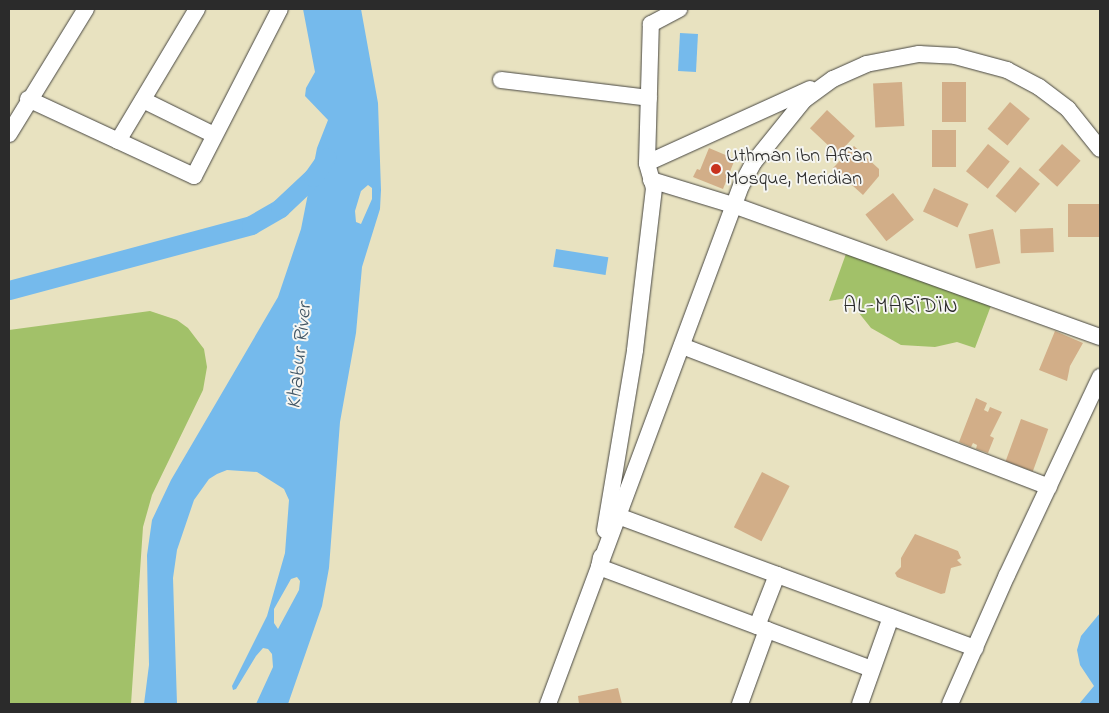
<!DOCTYPE html>
<meta charset="utf-8">
<style>
body{margin:0}
#map{position:relative;width:1109px;height:713px;overflow:hidden;background:#e8e2c0;font-family:"Indie Flower",sans-serif}
div>[style]{position:absolute}
[style*='--x']{left:calc(var(--x)*1px);top:calc(var(--y)*1px);width:calc(var(--w)*1px);rotate:calc(var(--a)*1deg)}
.green>*{inset:0;background:#a2c169}
.water>*{inset:0;background:#75baec;transform-origin:0 0}
.river>*{height:19px;margin:-9.5px;padding:0 9.5px;transform-origin:9.5px;border-radius:9.5px;background:#75baec}
.building>*{inset:0;background:#d2ae88;transform-origin:0 0}
.roads{filter:drop-shadow(0 0 1px #474641) drop-shadow(0 0 1px #474641)}
.minor>*{height:16px;margin:-8px;padding:0 8px;transform-origin:8px;border-radius:8px;background:#fff}
.dots>*{width:14px;height:14px;translate:-50% -50%;box-sizing:border-box;border:2px solid #f6f6f2;border-radius:50%}
span{translate:-50% -50%;white-space:nowrap;text-align:center;line-height:1.15;-webkit-text-stroke:4px #f6f6f2;paint-order:stroke}
.poi-label{font-size:20px;color:#2b2b2b}
.left{translate:0 -50%;text-align:left}
.neighbourhood-label{font-size:21px;color:#2b2b2b;letter-spacing:1px}
.water-label{font-size:21px;color:#415665;font-style:italic}
.frame{position:absolute;inset:0;border:10px solid #2b2b2b;pointer-events:none}
</style>
<div id="map">
<div class="green">
<i style="clip-path:polygon(847px 251px,992px 303px,975px 348px,957px 342px,935px 347px,901px 345px,871px 328px,847px 298px,829px 301px)"></i>
<i style="clip-path:polygon(150px 311px,177px 320px,188px 328px,204px 349px,207px 367px,203px 390px,152px 495px,143px 527px,131px 704px,9px 704px,9px 330px)"></i>
</div>
<div class="water">
<i style="clip-path:polygon(evenodd,303px 9px,361px 9px,378px 103px,381px 190px,380px 209px,362px 267px,356px 333px,340px 422px,329px 568px,322px 606px,288px 704px,256px 704px,273px 667px,272px 654px,268px 649px,263px 648px,256px 656px,236px 689px,233px 690px,232px 686px,267px 616px,285px 553px,289px 500px,284px 489px,257px 472px,227px 470px,217px 474px,209px 479px,194px 500px,177px 550px,173px 578px,177px 704px,144px 704px,149px 665px,147px 555px,152px 520px,171px 480px,278px 297px,301px 229px,317px 148px,328px 120px,305px 96px,306px 88px,315px 72px,303px 9px,368px 185px,372px 188px,372px 199px,361px 224px,356px 222px,355px 211px,361px 191px,368px 185px,303px 9px,297px 577px,300px 581px,299px 590px,278px 629px,274px 623px,274px 609px,291px 579px,297px 577px)"></i>
<i style="left:680px;top:33px;width:18px;height:38px;rotate:3deg"></i>
<i style="left:556px;top:249px;width:53px;height:18px;rotate:9deg"></i>
<i style="clip-path:polygon(1100px 613px,1100px 704px,1079px 704px,1094px 686px,1080px 665px,1077px 650px,1081px 636px)"></i>
</div>
<div class="river">
<i style="--x:9;--y:290;--w:251;--a:-15"></i>
<i style="--x:251;--y:225;--w:34;--a:-30"></i>
<i style="--x:280;--y:208;--w:45;--a:-43.2"></i>
<i style="--x:313;--y:177;--w:24;--a:-55"></i>
</div>
<div class="building">
<i style="left:902px;top:82px;width:44px;height:29px;rotate:87deg"></i>
<i style="left:942px;top:82px;width:24px;height:40px"></i>
<i style="left:1010px;top:102px;width:26px;height:35px;rotate:40deg"></i>
<i style="left:827px;top:110px;width:38px;height:25px;rotate:43deg"></i>
<i style="left:956px;top:130px;width:37px;height:24px;rotate:90deg"></i>
<i style="left:988px;top:144px;width:28px;height:35px;rotate:39deg"></i>
<i style="left:1062px;top:144px;width:25px;height:35px;rotate:42deg"></i>
<i style="clip-path:polygon(854px 146px,879px 169px,879px 176px,863px 195px,833px 168px)"></i>
<i style="clip-path:polygon(709px 148px,735px 159px,723px 189px,693px 177px,697px 169px,700px 170px)"></i>
<i style="left:1020px;top:167px;width:26px;height:38px;rotate:40deg"></i>
<i style="left:934px;top:188px;width:38px;height:26px;rotate:25deg"></i>
<i style="left:893px;top:193px;width:34px;height:35px;rotate:52deg"></i>
<i style="left:1100px;top:204px;width:33px;height:32px;rotate:90deg"></i>
<i style="left:1053px;top:228px;width:24px;height:33px;rotate:88deg"></i>
<i style="left:993px;top:229px;width:35px;height:25px;rotate:78deg"></i>
<i style="clip-path:polygon(1055px 331px,1083px 343px,1070px 366px,1067px 381px,1039px 370px)"></i>
<i style="clip-path:polygon(976px 398px,987px 403px,984px 410px,988px 412px,990px 407px,1002px 412px,990px 436px,994px 438px,988px 453px,976px 449px,977px 445px,973px 443px,971px 447px,959px 442px)"></i>
<i style="left:1021px;top:419px;width:29px;height:45px;rotate:20deg"></i>
<i style="left:762px;top:472px;width:31px;height:62px;rotate:27deg"></i>
<i style="clip-path:polygon(915px 534px,958px 551px,961px 558px,957px 560px,962px 565px,951px 568px,945px 593px,941px 594px,897px 577px,895px 573px,901px 567px,901px 558px)"></i>
<i style="clip-path:polygon(618px 688px,622px 704px,579px 704px,578px 696px)"></i>
</div>
<div class="roads">
<div class="minor">
<i style="--x:501;--y:80;--w:149;--a:6.9"></i>
<i style="--x:28;--y:99;--w:183;--a:24.9"></i>
<i style="--x:194;--y:176;--w:188;--a:-62.8"></i>
<i style="--x:143;--y:100;--w:79;--a:26.2"></i>
<i style="--x:9;--y:134;--w:147;--a:-58.4"></i>
<i style="--x:118;--y:141;--w:154;--a:-59.1"></i>
<i style="--x:647;--y:163;--w:179;--a:-24.4"></i>
<i style="--x:651;--y:180;--w:86;--a:17"></i>
<i style="--x:733;--y:205;--w:390;--a:19.8"></i>
<i style="--x:682;--y:346;--w:393;--a:21"></i>
<i style="--x:618;--y:516;--w:381;--a:20.3"></i>
<i style="--x:605;--y:530;--w:182;--a:-80.5"></i>
<i style="--x:635;--y:350;--w:163;--a:-83.3"></i>
<i style="--x:654;--y:188;--w:26;--a:-106"></i>
<i style="--x:647;--y:163;--w:139;--a:-88.4"></i>
<i style="--x:651;--y:24;--w:32;--a:-28"></i>
<i style="--x:601;--y:557;--w:10;--a:101"></i>
<i style="--x:599;--y:567;--w:291;--a:20.5"></i>
<i style="--x:757;--y:626;--w:55;--a:-68.6"></i>
<i style="--x:548;--y:704;--w:553;--a:-69.57"></i>
<i style="--x:741;--y:186;--w:27;--a:-62"></i>
<i style="--x:754;--y:162;--w:80;--a:-51.1"></i>
<i style="--x:804;--y:100;--w:36;--a:-36"></i>
<i style="--x:833;--y:79;--w:36;--a:-24"></i>
<i style="--x:866;--y:64;--w:54;--a:-10.7"></i>
<i style="--x:919;--y:54;--w:36;--a:3"></i>
<i style="--x:955;--y:56;--w:54;--a:15.1"></i>
<i style="--x:1007;--y:70;--w:36;--a:28"></i>
<i style="--x:1039;--y:87;--w:36;--a:37"></i>
<i style="--x:1068;--y:109;--w:51;--a:51.3"></i>
<i style="--x:740;--y:704;--w:79;--a:-70"></i>
<i style="--x:860;--y:704;--w:92;--a:-70.4"></i>
<i style="--x:950;--y:704;--w:141;--a:-66.2"></i>
<i style="--x:1007;--y:575;--w:219;--a:-64.8"></i>
</div>
</div>
<div class="dots">
<i style="left:716px;top:169px;background:#c8321e"></i>
</div>
<div class="poi-label">
<span class="left" style="left:726px;top:168px">Uthman ibn Affan<br>Mosque, Meridian</span>
</div>
<div class="neighbourhood-label">
<span style="left:901px;top:307px">AL-MARÏDÏN</span>
</div>
<div class="water-label">
<span style="left:300px;top:356px;rotate:-84deg">Khabur River</span>
</div>
<div class="frame"></div>
</div>
